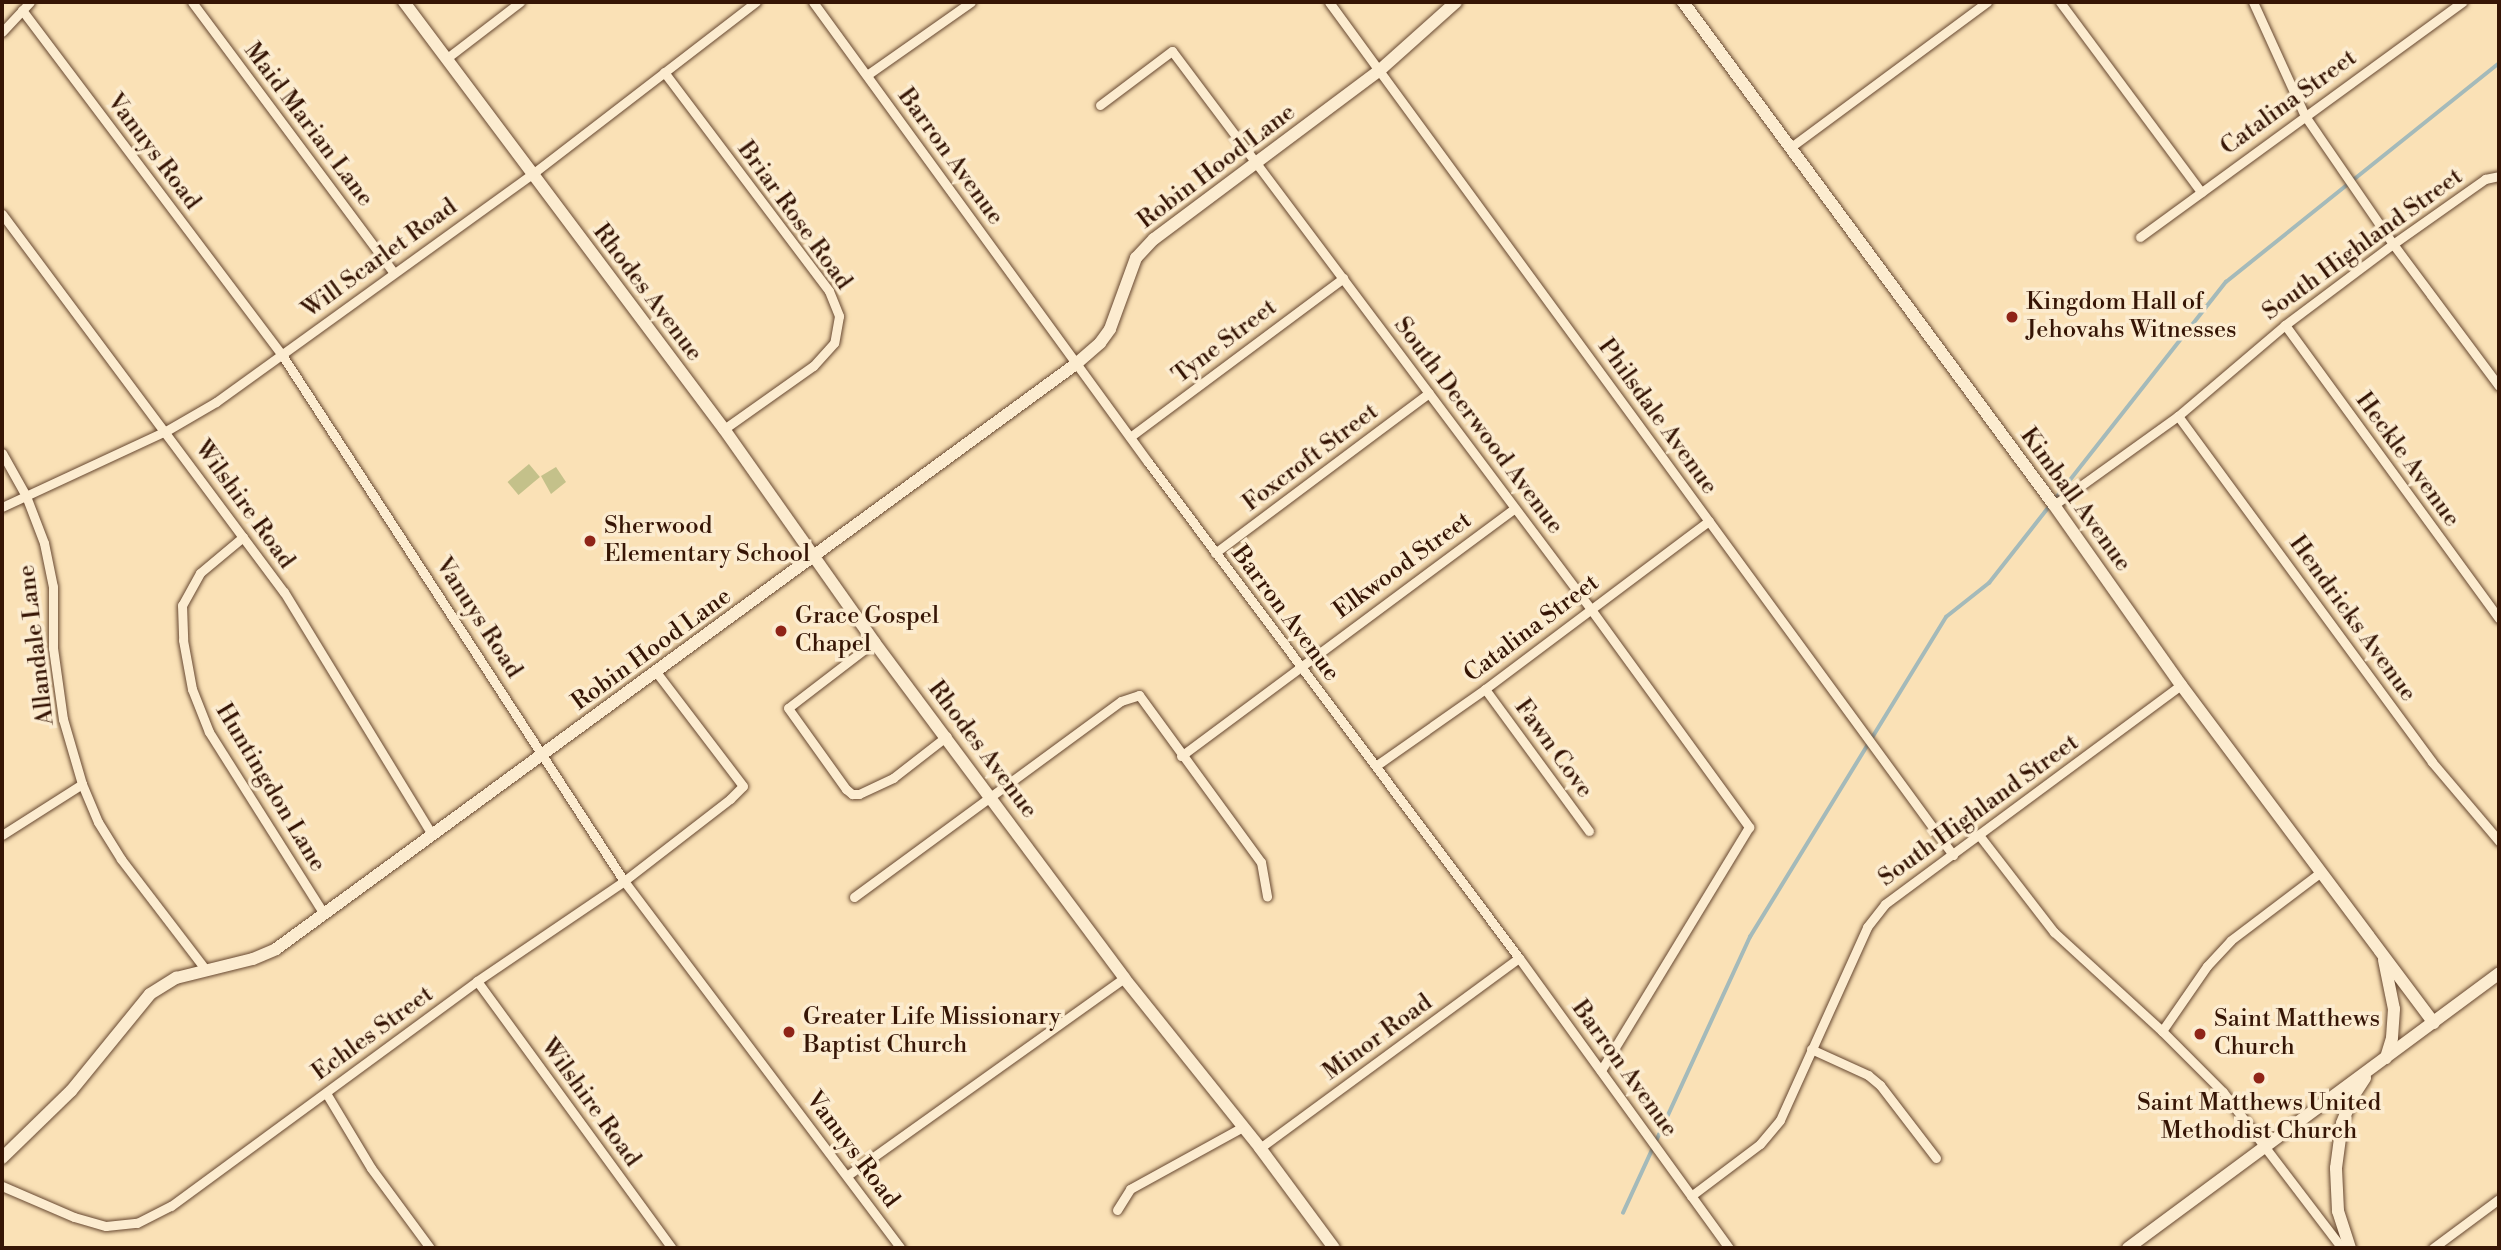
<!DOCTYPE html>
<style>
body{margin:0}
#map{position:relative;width:2501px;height:1250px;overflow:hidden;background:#fae1b6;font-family:"Libre Bodoni",serif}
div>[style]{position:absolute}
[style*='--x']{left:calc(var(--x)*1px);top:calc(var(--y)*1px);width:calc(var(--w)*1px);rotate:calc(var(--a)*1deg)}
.green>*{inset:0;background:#c4c18a;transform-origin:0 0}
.stream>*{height:3.5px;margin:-1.75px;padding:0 1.75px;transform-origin:1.75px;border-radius:1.75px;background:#a4baba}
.roads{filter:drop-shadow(0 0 2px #674831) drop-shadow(0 0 2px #674831)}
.street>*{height:9px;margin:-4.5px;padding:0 4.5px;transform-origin:4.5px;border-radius:4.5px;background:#fcecd0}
.secondary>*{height:12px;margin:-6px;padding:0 6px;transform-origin:6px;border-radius:6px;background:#fcecd0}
.dots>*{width:19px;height:19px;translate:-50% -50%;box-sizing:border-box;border:4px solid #fcecd0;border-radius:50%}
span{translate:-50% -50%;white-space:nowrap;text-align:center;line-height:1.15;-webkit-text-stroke:7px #fcecd0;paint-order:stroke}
.street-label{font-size:24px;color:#361505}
.poi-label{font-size:24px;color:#361505}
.left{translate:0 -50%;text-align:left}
.frame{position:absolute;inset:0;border:4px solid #361505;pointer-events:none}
</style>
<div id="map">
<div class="green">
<i style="left:529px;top:464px;width:17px;height:28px;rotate:50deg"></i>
<i style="clip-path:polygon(556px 467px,566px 482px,551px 494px,541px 476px)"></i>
</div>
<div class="stream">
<i style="--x:1623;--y:1213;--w:304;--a:-65.3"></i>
<i style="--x:1750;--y:937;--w:375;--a:-58.5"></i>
<i style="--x:1946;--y:617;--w:55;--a:-38.3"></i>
<i style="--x:1989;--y:583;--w:383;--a:-51.8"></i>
<i style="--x:2226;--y:282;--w:350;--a:-38.7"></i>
</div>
<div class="roads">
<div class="street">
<i style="--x:192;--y:2;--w:337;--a:53.3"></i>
<i style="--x:813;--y:2;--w:569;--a:53.94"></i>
<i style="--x:1148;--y:462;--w:619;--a:53.2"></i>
<i style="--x:1519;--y:958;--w:358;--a:54.1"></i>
<i style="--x:1329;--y:2;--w:1057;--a:53.81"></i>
<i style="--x:2060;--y:2;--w:237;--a:53.4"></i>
<i style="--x:2253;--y:2;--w:125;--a:65.5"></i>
<i style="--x:2305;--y:116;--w:155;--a:55.5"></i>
<i style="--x:2393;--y:244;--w:177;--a:53.3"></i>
<i style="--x:22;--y:10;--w:432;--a:53"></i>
<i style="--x:282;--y:355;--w:627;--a:56.97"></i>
<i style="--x:624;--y:881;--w:460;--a:53"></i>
<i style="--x:2;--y:32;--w:41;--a:-47"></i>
<i style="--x:447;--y:58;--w:92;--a:-37.5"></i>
<i style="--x:664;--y:72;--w:274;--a:53"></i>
<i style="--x:829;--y:291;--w:27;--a:68"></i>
<i style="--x:839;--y:316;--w:27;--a:100"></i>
<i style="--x:834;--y:343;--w:31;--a:132"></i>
<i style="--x:813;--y:366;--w:109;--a:144.7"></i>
<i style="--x:867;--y:75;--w:127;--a:-35.1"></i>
<i style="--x:1100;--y:105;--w:90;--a:-36.9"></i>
<i style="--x:1172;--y:51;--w:696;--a:53.11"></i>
<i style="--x:1590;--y:608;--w:271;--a:54"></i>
<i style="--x:1749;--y:827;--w:285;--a:121.3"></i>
<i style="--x:1791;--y:147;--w:244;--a:-36.5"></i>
<i style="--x:2;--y:214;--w:472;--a:53.3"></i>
<i style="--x:284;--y:592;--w:284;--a:58.6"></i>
<i style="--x:2140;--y:237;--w:399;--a:-36.1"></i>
<i style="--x:2285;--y:325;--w:363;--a:53.9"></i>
<i style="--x:2178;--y:416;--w:429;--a:53.7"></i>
<i style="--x:2432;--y:762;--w:104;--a:49.7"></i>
<i style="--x:1130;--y:437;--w:266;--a:-36.7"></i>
<i style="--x:2;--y:453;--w:49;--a:60.8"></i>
<i style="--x:26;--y:496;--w:50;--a:69"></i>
<i style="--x:44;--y:543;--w:45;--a:78.4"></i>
<i style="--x:53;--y:587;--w:61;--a:90"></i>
<i style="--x:53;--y:648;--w:72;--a:82"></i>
<i style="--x:63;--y:719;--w:68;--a:73.7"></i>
<i style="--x:82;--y:784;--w:41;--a:67.2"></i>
<i style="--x:98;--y:822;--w:44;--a:58.1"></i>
<i style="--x:121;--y:859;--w:140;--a:52.6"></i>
<i style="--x:2054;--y:505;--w:153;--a:-35.7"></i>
<i style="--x:2178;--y:416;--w:140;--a:-40.4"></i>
<i style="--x:2285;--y:325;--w:135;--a:-36.9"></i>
<i style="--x:2393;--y:244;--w:113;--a:-35.2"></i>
<i style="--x:2485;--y:179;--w:14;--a:-12"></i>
<i style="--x:2;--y:507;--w:181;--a:-24.9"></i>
<i style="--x:166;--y:431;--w:58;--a:-30.1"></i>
<i style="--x:216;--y:402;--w:388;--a:-35.8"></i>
<i style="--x:531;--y:175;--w:284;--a:-37.6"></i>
<i style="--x:243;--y:537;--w:56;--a:140.1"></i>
<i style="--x:200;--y:573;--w:37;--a:119"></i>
<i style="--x:182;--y:605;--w:35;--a:88"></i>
<i style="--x:183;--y:640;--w:50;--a:79.6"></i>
<i style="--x:192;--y:689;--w:46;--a:68.4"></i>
<i style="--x:209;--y:732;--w:215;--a:57.7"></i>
<i style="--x:1215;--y:553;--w:267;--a:-36.8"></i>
<i style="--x:874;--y:642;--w:108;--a:142.5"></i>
<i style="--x:788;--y:708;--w:100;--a:54.4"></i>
<i style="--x:846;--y:789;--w:8;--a:40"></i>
<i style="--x:852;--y:794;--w:7;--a:0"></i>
<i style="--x:859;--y:794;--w:38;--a:-25"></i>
<i style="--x:893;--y:778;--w:68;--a:-37.9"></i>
<i style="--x:1485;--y:689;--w:176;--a:53.8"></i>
<i style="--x:1181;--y:756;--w:415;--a:-36.6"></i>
<i style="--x:1377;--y:765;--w:132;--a:-35.1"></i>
<i style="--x:1485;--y:689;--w:280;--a:-36.9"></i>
<i style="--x:2;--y:835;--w:95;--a:-32.5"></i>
<i style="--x:1979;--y:835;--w:123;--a:52.3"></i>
<i style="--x:2054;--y:932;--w:147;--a:42.5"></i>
<i style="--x:2162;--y:1031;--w:86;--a:45"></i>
<i style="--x:2223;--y:1092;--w:196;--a:52.7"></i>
<i style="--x:854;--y:897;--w:331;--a:-36.3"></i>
<i style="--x:1121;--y:701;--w:19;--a:-18"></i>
<i style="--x:1139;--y:695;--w:207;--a:53.9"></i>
<i style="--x:1261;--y:862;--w:35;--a:80"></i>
<i style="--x:477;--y:981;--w:331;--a:53.9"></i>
<i style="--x:2162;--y:1031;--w:79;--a:-55.3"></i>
<i style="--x:2207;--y:966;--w:35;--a:-47"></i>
<i style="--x:2231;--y:940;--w:113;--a:-37.1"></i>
<i style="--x:1811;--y:1049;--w:63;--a:24.5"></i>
<i style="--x:1868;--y:1075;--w:16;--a:40"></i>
<i style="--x:1880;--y:1085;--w:92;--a:52.5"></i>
<i style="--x:326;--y:1093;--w:87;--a:59"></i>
<i style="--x:371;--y:1168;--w:99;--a:53.6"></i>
<i style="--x:1260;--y:1148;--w:321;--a:-36.3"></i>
<i style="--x:848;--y:1175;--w:339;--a:-35.5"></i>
<i style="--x:2;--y:1186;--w:78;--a:23.3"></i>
<i style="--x:74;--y:1217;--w:33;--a:16"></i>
<i style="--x:106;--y:1226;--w:31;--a:-6"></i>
<i style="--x:137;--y:1223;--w:38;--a:-27"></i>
<i style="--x:171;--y:1206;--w:380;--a:-36.3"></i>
<i style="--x:477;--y:981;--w:178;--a:-34.2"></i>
<i style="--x:624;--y:881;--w:134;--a:-37.7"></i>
<i style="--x:730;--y:799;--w:18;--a:-45"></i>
<i style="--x:743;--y:786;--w:143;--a:-127.3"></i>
<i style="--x:1691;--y:1196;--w:86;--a:-37"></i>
<i style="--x:1760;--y:1144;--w:31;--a:-50"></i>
<i style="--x:1780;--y:1120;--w:212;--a:-65.7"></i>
<i style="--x:1867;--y:927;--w:29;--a:-52"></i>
<i style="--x:1885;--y:904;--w:368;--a:-36.5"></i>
<i style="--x:1117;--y:1210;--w:25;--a:-58"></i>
<i style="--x:1130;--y:1189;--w:127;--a:-28.8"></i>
<i style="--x:2433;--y:1248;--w:82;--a:-36.6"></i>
</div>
<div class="secondary">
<i style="--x:404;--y:2;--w:534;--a:53.15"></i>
<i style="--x:724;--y:429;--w:261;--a:54.8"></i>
<i style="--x:874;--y:642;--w:419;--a:53.3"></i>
<i style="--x:1124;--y:978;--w:218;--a:51.3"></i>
<i style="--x:1260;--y:1148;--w:124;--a:53.5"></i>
<i style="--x:1683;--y:2;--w:625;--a:53.59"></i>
<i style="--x:2054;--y:505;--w:220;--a:54.8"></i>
<i style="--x:2181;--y:685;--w:422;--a:53.2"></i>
<i style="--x:2384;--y:960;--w:50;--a:78.5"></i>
<i style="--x:2394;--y:1009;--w:29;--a:94"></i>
<i style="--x:2392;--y:1038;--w:21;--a:107"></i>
<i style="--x:2;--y:1158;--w:96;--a:-44.2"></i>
<i style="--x:71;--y:1091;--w:125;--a:-50.8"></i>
<i style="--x:150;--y:994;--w:31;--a:-32"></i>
<i style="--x:176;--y:978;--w:79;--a:-13.9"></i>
<i style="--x:253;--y:959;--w:25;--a:-23"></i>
<i style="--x:276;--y:949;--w:991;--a:-36.18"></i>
<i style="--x:1076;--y:364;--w:32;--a:-41"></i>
<i style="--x:1100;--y:343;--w:17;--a:-54"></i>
<i style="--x:1110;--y:329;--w:76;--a:-69.9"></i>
<i style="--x:1136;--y:258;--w:26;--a:-47"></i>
<i style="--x:1154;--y:239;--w:282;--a:-36.8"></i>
<i style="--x:1380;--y:70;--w:102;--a:-41.8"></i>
<i style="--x:2128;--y:1248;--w:462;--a:-36.5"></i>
<i style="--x:2350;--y:1248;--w:39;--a:-108"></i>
<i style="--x:2338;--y:1211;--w:43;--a:-92.7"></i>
<i style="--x:2336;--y:1168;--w:45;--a:-82.4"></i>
<i style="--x:2342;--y:1123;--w:27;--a:-68"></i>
<i style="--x:2352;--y:1098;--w:24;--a:-57"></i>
</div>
</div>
<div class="dots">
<i style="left:2012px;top:317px;background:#8f2418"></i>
<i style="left:590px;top:541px;background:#8f2418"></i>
<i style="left:781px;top:631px;background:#8f2418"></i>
<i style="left:789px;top:1032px;background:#8f2418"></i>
<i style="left:2200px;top:1034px;background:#8f2418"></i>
<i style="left:2259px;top:1078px;background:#8f2418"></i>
</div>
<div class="street-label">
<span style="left:2289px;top:103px;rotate:-36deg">Catalina Street</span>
<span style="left:308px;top:125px;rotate:53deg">Maid Marian Lane</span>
<span style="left:153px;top:152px;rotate:53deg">Vanuys Road</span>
<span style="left:950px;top:157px;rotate:54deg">Barron Avenue</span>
<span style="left:1217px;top:167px;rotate:-37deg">Robin Hood Lane</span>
<span style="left:794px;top:216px;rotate:54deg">Briar Rose Road</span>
<span style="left:2363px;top:245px;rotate:-36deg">South Highland Street</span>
<span style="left:380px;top:259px;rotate:-36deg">Will Scarlet Road</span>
<span style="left:647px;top:293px;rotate:53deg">Rhodes Avenue</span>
<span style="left:1225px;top:342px;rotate:-37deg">Tyne Street</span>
<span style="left:1657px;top:417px;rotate:54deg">Philsdale Avenue</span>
<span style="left:1478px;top:426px;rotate:53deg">South Deerwood Avenue</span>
<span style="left:1311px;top:458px;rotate:-37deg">Foxcroft Street</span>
<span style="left:2407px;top:460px;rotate:54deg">Heckle Avenue</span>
<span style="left:2075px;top:500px;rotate:54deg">Kimball Avenue</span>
<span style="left:244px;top:505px;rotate:54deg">Wilshire Road</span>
<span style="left:1403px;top:566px;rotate:-36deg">Elkwood Street</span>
<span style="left:1285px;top:614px;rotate:53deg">Barron Avenue</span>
<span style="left:478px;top:618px;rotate:57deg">Vanuys Road</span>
<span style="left:2352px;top:619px;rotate:54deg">Hendricks Avenue</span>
<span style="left:1532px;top:629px;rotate:-37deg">Catalina Street</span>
<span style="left:37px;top:645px;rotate:-97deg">Allandale Lane</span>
<span style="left:652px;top:650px;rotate:-36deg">Robin Hood Lane</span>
<span style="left:1553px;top:749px;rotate:54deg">Fawn Cove</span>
<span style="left:982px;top:750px;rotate:53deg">Rhodes Avenue</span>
<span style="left:270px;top:788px;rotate:59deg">Huntingdon Lane</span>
<span style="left:1979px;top:811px;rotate:-36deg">South Highland Street</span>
<span style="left:373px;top:1034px;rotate:-36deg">Echles Street</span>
<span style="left:1378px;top:1038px;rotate:-36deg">Minor Road</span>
<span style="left:1624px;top:1069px;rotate:54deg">Barron Avenue</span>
<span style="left:590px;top:1103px;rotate:54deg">Wilshire Road</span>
<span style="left:852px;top:1150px;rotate:53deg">Vanuys Road</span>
</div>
<div class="poi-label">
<span class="left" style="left:2026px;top:317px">Kingdom Hall of<br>Jehovahs Witnesses</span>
<span class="left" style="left:604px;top:541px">Sherwood<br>Elementary School</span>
<span class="left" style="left:795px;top:631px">Grace Gospel<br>Chapel</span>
<span class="left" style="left:803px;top:1032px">Greater Life Missionary<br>Baptist Church</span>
<span class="left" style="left:2214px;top:1034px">Saint Matthews<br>Church</span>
<span style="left:2259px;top:1118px">Saint Matthews United<br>Methodist Church</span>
</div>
<div class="frame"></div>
</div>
